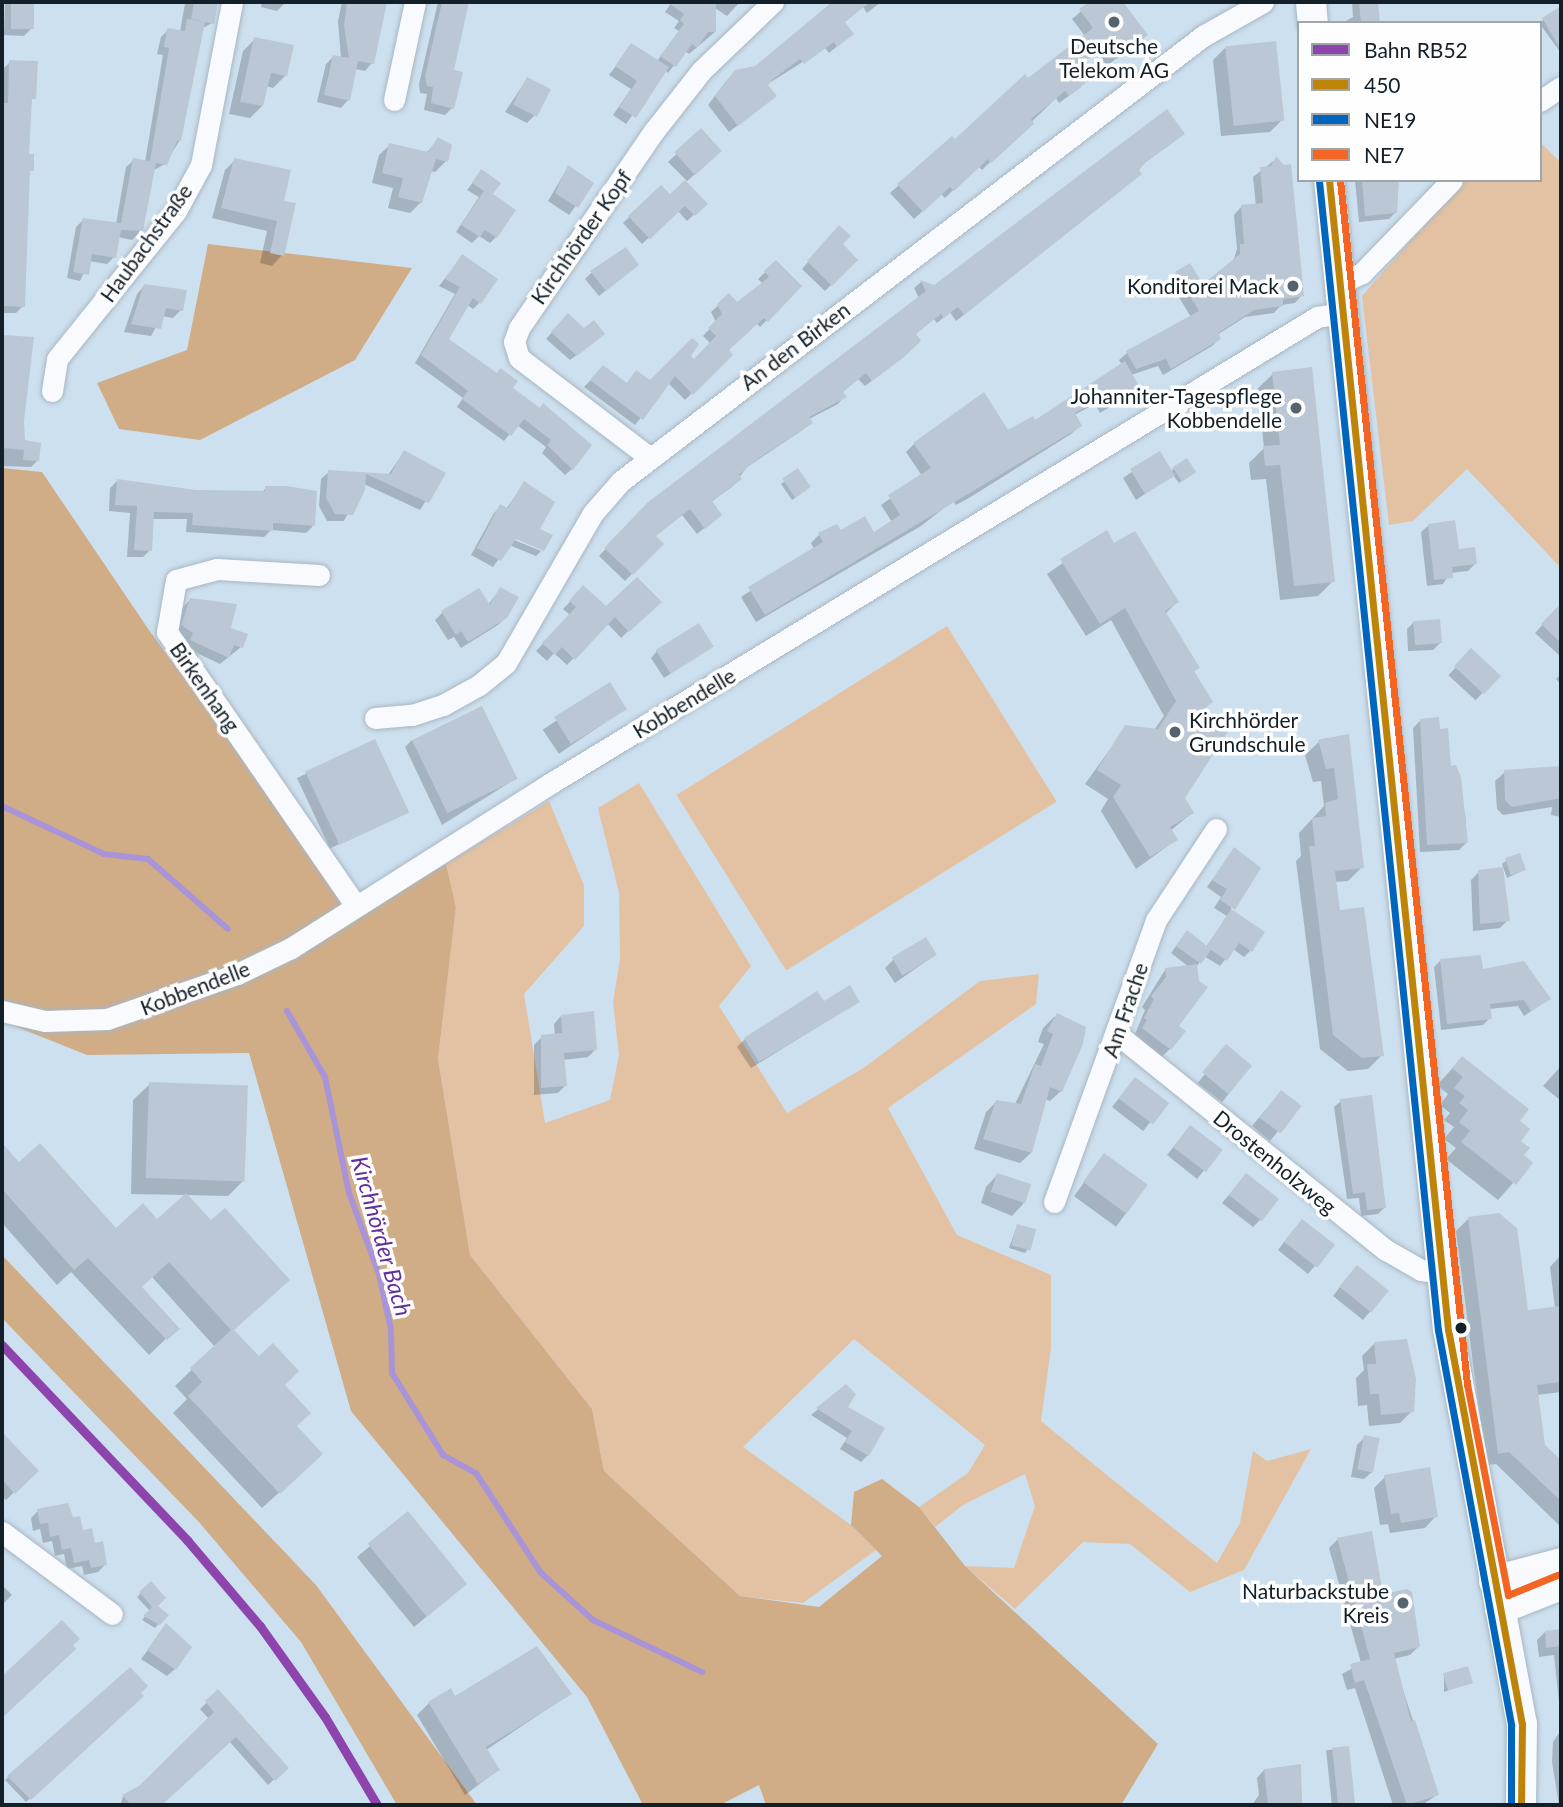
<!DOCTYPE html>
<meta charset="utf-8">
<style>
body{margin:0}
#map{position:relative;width:1563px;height:1807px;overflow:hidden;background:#cde0ef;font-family:Lato,sans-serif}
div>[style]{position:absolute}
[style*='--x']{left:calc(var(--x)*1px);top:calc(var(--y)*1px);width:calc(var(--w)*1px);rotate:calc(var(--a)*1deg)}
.green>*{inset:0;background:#e3c2a3;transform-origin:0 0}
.forest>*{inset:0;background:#d1ad87}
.shadow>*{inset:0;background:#0003;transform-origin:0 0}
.stream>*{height:6px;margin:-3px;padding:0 3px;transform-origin:3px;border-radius:3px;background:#a894d7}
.building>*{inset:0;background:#bbc7d4;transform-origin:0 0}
.roads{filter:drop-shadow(0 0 2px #a8b6c2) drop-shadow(0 0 2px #a8b6c2)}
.minor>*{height:21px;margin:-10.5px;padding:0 10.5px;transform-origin:10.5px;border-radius:10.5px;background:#f8fafd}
.secondary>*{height:30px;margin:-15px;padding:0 15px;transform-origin:15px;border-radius:15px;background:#f8fafd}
.bus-1>*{height:7px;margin:-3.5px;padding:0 3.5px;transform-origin:3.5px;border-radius:3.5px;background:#be840a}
.bus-2>*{height:7px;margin:-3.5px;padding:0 3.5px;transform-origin:3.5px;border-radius:3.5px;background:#0065bd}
.bus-3>*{height:7px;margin:-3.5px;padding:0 3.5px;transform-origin:3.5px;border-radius:3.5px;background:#f26522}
.rail-1>*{height:9px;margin:-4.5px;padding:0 4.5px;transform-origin:4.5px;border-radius:4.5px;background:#8e44ad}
.dots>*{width:19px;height:19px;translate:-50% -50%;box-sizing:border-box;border:4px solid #fefefe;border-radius:50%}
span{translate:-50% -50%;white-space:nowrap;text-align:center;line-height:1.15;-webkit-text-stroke:7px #fefefe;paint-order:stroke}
.poi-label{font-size:21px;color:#131f29}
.right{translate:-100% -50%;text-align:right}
.left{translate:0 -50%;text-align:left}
.street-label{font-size:21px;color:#131f29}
.water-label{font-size:23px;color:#612e9a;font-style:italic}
.frame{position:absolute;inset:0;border:4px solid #131f29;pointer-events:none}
.legend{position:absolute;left:1297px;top:21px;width:245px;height:161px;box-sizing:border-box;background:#fefefe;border:2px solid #a0a5a9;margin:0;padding:9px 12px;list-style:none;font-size:21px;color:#131f29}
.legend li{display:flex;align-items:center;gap:14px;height:35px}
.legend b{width:35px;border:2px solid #a0a5a9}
</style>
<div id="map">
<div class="green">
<i style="clip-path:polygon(1540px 142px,1561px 163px,1561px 568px,1467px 469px,1413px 521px,1389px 525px,1362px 296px,1464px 180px,1540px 180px)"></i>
<i style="left:947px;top:626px;width:207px;height:319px;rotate:58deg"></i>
<i style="clip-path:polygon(639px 783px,751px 966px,719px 1006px,787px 1113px,865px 1067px,980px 981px,1039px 974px,1036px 1004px,888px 1108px,957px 1235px,1051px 1275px,1051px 1348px,1041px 1421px,1108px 1476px,1217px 1563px,1240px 1523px,1253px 1451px,1267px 1461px,1311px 1449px,1244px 1570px,1190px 1592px,1130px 1544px,1083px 1542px,1015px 1609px,965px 1566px,1014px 1568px,1035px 1506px,1025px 1474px,963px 1505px,935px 1527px,919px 1507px,968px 1473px,985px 1445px,854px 1339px,743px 1447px,851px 1525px,876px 1550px,803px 1603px,740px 1596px,604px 1471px,592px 1409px,470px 1255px,438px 1059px,456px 907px,446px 864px,549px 801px,584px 885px,584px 926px,524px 994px,545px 1123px,610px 1100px,619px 1055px,613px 1002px,620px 959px,619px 892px,598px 808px)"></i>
</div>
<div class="forest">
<i style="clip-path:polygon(208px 244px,412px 268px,355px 360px,200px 440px,119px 429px,97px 383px,187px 350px)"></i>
<i style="clip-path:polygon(2px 468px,42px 472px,149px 630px,358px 916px,446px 864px,456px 907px,438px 1059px,470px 1255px,592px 1409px,604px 1471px,740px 1596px,819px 1607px,882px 1556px,851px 1525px,854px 1492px,882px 1479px,919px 1507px,965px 1566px,1158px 1744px,1121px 1805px,766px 1805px,759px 1785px,720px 1805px,643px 1805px,587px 1697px,351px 1411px,249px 1053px,87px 1055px,2px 1021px)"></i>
<i style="clip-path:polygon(2px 1255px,316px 1585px,477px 1805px,397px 1805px,301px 1642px,198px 1521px,2px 1318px)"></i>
</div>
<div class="shadow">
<i style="clip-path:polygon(5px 2px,32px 2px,31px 29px,24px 36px,4px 35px)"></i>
<i style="clip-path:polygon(178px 2px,216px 2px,212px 23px,201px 29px,180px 140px,165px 164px,152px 171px,139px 233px,132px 240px,118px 237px,114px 257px,107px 264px,89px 261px,80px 281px,67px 278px,76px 227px,83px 220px,116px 224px,126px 167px,134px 160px,145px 162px,163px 55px,157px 54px,161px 37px,168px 30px,180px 32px,185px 3px)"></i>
<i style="clip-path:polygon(262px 2px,286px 2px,277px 11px,261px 7px)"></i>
<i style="clip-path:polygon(342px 2px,387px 2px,372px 63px,365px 71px,355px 69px,348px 100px,341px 108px,317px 102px,326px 64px,333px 57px,341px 58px,338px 21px)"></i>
<i style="clip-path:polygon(438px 2px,466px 2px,453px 61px,452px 108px,445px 115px,424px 110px,427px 94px,420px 93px,419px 84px)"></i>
<i style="clip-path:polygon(672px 2px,704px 2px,713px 7px,716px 2px,740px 2px,727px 16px,715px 8px,715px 32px,689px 54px,685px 51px,668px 73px,665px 70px,626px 124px,613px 115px,631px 89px,609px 75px,632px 45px,657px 61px,679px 31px,674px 28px,679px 21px,665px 12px)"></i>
<i style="clip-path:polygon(835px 2px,881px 2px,867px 13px,863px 7px,843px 23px,852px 34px,829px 53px,825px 48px,766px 85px,767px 103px,729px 132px,708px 105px,727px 80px,735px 72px,755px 67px)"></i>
<i style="clip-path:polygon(1092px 2px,1121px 2px,1146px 34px,1107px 66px,1097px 52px,1079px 65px,1081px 87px,1059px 103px,1056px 98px,982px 170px,978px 166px,945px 198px,941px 194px,914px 219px,890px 193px,952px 138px,955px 141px,1085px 36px,1072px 19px)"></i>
<i style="clip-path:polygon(1352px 2px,1376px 2px,1379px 23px,1342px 23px,1353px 17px)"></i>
<i style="clip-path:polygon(1561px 8px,1561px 53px,1539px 23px)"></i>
<i style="clip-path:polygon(255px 39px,285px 76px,273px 88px,266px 86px,262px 106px,250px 118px,229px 114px,243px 51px)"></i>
<i style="clip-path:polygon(1225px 48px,1282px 120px,1270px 132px,1221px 136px,1213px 60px)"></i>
<i style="clip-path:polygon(10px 62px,22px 133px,2px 132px,3px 69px)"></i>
<i style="clip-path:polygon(527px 79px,534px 116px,527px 123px,505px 112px)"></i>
<i style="clip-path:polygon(701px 131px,720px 151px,685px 183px,705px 204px,687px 221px,678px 211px,642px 244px,623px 223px,661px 187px,670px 197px,687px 181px,668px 162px)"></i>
<i style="clip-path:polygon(29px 132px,23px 306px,16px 313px,2px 313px,2px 148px)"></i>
<i style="clip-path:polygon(439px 139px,446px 161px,435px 172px,430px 171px,421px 202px,410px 213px,388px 208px,393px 188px,372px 183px,379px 155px,390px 145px,426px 153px)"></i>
<i style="clip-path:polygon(1276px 159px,1302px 295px,1295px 303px,1281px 305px,1274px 313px,1245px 317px,1217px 335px,1219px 339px,1212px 346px,1163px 375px,1158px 366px,1131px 375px,1138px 387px,1130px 395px,1100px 413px,1095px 404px,1074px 415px,1080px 426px,1071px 434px,969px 498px,956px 505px,953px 501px,921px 526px,756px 622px,741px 597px,814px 549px,811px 543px,819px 535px,873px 534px,892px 522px,881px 505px,922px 476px,906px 452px,914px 444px,1008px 433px,1034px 422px,1122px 365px,1119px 360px,1127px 353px,1191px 317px,1169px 281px,1176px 274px,1203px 287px,1233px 262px,1237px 249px,1234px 215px,1241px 207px,1256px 206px,1253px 177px)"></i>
<i style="clip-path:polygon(235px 160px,282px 202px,282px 255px,272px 266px,260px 263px,267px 231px,212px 218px,225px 170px)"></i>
<i style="clip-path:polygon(1140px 166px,1133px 180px,956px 321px,950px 312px,937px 323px,934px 319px,914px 335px,894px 364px,865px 386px,858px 379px,841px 393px,844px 397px,838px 404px,809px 419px,804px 429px,747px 467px,733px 486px,711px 502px,713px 521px,697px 534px,682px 515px,654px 537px,661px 544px,625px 581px,599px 556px,650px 502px,919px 298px,914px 288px,921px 282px,935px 287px)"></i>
<i style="clip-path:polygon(568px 167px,592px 184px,569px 215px,548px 201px)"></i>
<i style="clip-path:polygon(481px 172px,491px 194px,496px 237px,490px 243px,479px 236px,472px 243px,456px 232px,479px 197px,467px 190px)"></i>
<i style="clip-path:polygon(1355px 180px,1398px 180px,1396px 212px,1389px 219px,1359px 222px)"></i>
<i style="clip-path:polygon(832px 234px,856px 260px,825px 291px,802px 269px)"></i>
<i style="clip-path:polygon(462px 256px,479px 303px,473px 309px,467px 305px,447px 340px,539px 410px,572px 469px,565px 475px,542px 453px,546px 447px,517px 425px,504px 441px,457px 407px,463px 398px,415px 363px,455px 294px,439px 286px)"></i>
<i style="clip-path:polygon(776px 262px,800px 286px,760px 327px,756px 323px,727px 351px,731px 355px,685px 400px,668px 383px,635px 425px,584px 387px,603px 367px,626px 384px,636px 372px,650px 382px,688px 356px,694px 361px,711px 344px,703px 336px,716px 322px,711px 312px,729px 295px,737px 305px,763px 284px,758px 279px)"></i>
<i style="clip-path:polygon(630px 271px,599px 296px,585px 279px,591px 273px)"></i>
<i style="clip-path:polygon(144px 286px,181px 310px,173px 318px,162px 316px,151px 336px,124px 332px,137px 294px)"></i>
<i style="clip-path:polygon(562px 321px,597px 340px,570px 360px,546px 339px)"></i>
<i style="clip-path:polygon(2px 337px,32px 339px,22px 421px,23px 441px,38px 460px,31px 467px,2px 466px)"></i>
<i style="clip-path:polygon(1273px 374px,1333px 581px,1318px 596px,1280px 600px,1266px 479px,1251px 480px,1249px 463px,1264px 448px,1258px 388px)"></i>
<i style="clip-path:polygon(404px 452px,443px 474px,420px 510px,364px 484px,344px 521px,327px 521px,319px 506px,321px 479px,329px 472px,388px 475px)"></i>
<i style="clip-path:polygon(1160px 453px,1171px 472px,1174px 468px,1190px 475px,1179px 483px,1173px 475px,1136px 500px,1123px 478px)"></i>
<i style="clip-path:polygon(797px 471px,806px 490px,792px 500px,781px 484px)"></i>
<i style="clip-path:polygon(117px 481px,196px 492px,261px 493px,266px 488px,313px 526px,306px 533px,271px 530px,264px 537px,186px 532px,187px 519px,152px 519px,150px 550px,143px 557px,127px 557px,130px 513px,109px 511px,110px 488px)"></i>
<i style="clip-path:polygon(524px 484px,507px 537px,541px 551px,536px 556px,509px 545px,493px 567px,471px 555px,494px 513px,501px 506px,506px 509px)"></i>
<i style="clip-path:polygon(1429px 525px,1475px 564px,1468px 571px,1450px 573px,1443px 584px,1427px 586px,1421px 532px)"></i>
<i style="clip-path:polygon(1106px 533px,1114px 545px,1177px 602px,1165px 614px,1197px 668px,1193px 672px,1211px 702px,1201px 712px,1183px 798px,1192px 813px,1170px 831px,1176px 840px,1136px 869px,1101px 811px,1108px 799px,1085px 784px,1126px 727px,1154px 730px,1164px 716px,1111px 620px,1086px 636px,1047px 574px)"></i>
<i style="clip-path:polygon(583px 588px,606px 608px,659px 602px,621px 638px,607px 623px,567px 665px,554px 653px,547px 661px,536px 651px,570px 615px,563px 609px)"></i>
<i style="clip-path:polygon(500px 589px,506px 617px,498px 625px,461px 648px,454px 637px,448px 640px,435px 620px,442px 613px,479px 590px,488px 605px)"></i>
<i style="clip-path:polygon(191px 599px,229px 629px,241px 647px,220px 664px,184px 647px,187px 640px,175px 633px,183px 607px)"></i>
<i style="clip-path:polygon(1560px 606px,1561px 607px,1561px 657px,1535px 633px)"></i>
<i style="clip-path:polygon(1414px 622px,1440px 643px,1433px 650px,1408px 651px,1407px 629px)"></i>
<i style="clip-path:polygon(712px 646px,664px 678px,651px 658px,657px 651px)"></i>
<i style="left:1471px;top:651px;width:37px;height:33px;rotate:43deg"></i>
<i style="clip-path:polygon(1561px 674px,1561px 685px,1556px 679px)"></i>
<i style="left:609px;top:685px;width:29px;height:80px;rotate:56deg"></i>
<i style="clip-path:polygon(1421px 720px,1449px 767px,1461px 812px,1465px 812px,1467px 842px,1459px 850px,1420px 852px,1413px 728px)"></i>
<i style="clip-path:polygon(1347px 736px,1362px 867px,1348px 881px,1334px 882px,1338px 912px,1382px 1055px,1368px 1069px,1348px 1071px,1320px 1049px,1296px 861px,1301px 856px,1299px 833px,1324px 806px,1321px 781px,1313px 782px,1305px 755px,1322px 739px)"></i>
<i style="clip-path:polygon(412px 740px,515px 779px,442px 825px,405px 747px)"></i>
<i style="left:374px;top:742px;width:78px;height:85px;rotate:65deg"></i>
<i style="clip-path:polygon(1557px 768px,1561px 769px,1561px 817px,1551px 815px,1552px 807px,1503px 815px,1497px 809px,1495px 781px,1505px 772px)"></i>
<i style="clip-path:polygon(1234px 849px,1231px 911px,1251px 950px,1244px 957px,1233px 949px,1220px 966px,1204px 956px,1196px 967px,1170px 1049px,1159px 1059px,1133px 1039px,1145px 1010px,1142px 1007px,1165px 970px,1189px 967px,1171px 953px,1181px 939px,1206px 947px,1227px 916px,1214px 908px,1221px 897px,1207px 887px)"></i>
<i style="clip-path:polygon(1506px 861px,1524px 870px,1507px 878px,1502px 864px)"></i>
<i style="clip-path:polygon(1479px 872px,1508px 920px,1500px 928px,1473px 931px,1471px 880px)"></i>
<i style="clip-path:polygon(935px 955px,895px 983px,885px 968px,893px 960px)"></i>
<i style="clip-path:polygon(1440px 961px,1481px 971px,1549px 999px,1524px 1016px,1518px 1006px,1489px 1009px,1490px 1018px,1483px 1025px,1441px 1030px,1434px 967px)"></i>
<i style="clip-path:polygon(858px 1002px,751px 1068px,737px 1047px,745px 1039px)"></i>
<i style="clip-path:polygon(561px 1016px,596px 1049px,588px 1057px,563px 1060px,566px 1085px,558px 1093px,534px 1095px,534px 1045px,542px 1037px,555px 1036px,554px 1024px)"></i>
<i style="clip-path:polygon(1054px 1017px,1071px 1020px,1061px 1091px,1050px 1101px,1045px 1099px,1031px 1153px,1020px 1163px,974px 1149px,986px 1112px,997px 1101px,1015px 1104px,1044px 1044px,1038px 1042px,1043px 1028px)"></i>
<i style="left:1226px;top:1047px;width:31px;height:46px;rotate:38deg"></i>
<i style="clip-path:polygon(1462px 1058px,1517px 1121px,1521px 1156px,1531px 1163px,1498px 1200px,1446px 1159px,1456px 1148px,1444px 1139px,1454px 1127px,1444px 1120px,1450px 1113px,1440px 1105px,1448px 1094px,1437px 1085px)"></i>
<i style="clip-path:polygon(1561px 1066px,1561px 1101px,1543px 1086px)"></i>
<i style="clip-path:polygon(150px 1084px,244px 1180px,228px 1196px,186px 1195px,233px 1331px,283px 1385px,295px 1427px,304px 1470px,262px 1508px,173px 1413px,187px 1399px,175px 1386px,215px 1347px,152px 1277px,140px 1288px,177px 1328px,149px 1355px,71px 1272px,57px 1285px,2px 1223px,2px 1146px,19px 1165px,116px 1230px,157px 1221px,185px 1195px,131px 1194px,133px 1100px)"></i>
<i style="clip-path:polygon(1128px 1087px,1166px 1103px,1143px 1131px,1112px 1107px)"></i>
<i style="clip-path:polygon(1274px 1100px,1299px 1106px,1270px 1141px,1252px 1126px)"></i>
<i style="clip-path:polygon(1341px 1101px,1384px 1208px,1378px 1214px,1361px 1216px,1359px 1198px,1347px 1199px,1334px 1107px)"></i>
<i style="clip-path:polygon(1183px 1135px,1220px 1151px,1197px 1179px,1167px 1155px)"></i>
<i style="left:1104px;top:1155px;width:52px;height:51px;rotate:36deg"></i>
<i style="clip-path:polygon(997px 1175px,1029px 1185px,1023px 1204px,1012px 1216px,981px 1203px,986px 1187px)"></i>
<i style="clip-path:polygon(1246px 1175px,1261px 1219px,1253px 1227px,1222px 1203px)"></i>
<i style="clip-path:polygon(1468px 1219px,1526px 1312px,1555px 1308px,1550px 1267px,1561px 1255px,1561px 1392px,1537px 1395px,1544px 1446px,1561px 1462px,1561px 1527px,1496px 1464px,1486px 1465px,1456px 1231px)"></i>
<i style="clip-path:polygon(1017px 1226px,1028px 1249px,1025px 1253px,1009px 1248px)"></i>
<i style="clip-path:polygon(1294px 1229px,1332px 1245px,1308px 1274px,1278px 1250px)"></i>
<i style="clip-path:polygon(1349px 1275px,1387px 1291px,1363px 1320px,1333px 1296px)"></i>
<i style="clip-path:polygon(1374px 1344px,1412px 1411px,1400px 1423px,1369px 1426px,1367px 1405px,1358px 1406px,1356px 1378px,1364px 1370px,1362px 1356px)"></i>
<i style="clip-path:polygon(846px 1386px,846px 1408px,868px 1455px,861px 1462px,840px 1449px,847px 1438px,811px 1415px)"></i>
<i style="clip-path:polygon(2px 1435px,36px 1471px,6px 1500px,2px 1496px)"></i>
<i style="clip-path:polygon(1365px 1437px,1372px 1472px,1364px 1479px,1351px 1477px,1357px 1445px)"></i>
<i style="clip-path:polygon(1385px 1477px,1436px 1516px,1425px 1528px,1390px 1533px,1388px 1524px,1380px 1525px,1374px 1488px)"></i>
<i style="clip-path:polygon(38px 1511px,72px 1519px,106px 1564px,98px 1572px,84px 1575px,82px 1566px,67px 1569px,64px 1554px,55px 1556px,52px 1541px,43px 1543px,40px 1529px,33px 1531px,31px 1518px)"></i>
<i style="clip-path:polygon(408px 1514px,453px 1595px,414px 1627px,357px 1557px)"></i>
<i style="clip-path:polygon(1371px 1533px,1381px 1596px,1419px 1646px,1410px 1655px,1393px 1659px,1437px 1795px,1422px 1805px,1393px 1805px,1355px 1688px,1347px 1690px,1342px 1674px,1361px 1663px,1329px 1548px,1337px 1540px)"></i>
<i style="clip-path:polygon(151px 1584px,156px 1606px,166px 1615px,155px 1628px,142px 1620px,150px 1611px,137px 1597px)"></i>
<i style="clip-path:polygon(2px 1585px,12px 1595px,2px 1605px)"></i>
<i style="clip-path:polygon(166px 1626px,175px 1669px,167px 1676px,141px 1659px)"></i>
<i style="clip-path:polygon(1561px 1631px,1561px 1720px,1554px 1655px,1539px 1657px,1537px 1640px,1545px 1632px)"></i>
<i style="clip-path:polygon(130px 1670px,139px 1699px,26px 1802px,5px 1780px)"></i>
<i style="clip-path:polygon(1444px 1675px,1471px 1682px,1444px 1692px)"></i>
<i style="clip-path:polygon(218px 1692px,286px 1768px,268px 1785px,229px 1741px,160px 1805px,120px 1805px,123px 1797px,140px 1787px,209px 1719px,200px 1709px)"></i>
<i style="clip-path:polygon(570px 1694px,486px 1750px,498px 1770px,465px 1795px,417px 1715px,429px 1703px)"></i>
<i style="clip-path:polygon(1561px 1730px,1561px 1805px,1559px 1805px,1552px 1762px,1553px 1742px)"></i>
<i style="left:1347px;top:1748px;width:57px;height:21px;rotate:84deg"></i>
<i style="clip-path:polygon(1300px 1766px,1302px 1805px,1252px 1805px,1259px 1795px,1257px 1778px,1264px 1770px)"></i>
</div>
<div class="stream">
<i style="--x:2;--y:806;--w:113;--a:25.2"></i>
<i style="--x:104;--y:854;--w:44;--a:6.5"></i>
<i style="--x:148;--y:859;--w:106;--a:41.2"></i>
<i style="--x:287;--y:1011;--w:76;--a:60.1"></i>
<i style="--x:325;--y:1077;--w:118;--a:78.3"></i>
<i style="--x:349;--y:1193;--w:86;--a:69.7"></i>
<i style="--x:379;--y:1274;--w:57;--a:77.9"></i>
<i style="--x:391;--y:1330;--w:43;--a:88.7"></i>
<i style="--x:392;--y:1373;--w:97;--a:58.1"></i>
<i style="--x:443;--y:1455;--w:38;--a:29"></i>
<i style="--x:476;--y:1473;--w:119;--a:57"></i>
<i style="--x:541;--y:1573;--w:70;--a:42.1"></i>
<i style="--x:593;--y:1620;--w:121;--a:25.5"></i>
</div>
<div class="building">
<i style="left:11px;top:2px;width:23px;height:27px"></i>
<i style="clip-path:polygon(194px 2px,218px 2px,214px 24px,191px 19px)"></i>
<i style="clip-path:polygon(347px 2px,387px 2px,374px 64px,358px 61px,350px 101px,324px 95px,333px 55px,349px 58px,344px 26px)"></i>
<i style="clip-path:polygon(442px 2px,469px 2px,454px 70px,463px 72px,454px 109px,431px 103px,433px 87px,427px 86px,425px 76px)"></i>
<i style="clip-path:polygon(667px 2px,716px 2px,716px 32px,708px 32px,697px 48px,692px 44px,676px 67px,660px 56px,684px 24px,680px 20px,684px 14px)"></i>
<i style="clip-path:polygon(832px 2px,870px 2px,845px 22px,854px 34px,837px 47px,834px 42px,804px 64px,800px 59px,772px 80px,768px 85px,777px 96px,738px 126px,715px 96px,735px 70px,755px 66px)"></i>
<i style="clip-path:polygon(1089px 2px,1123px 2px,1148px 35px,1117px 59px,1106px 45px,1080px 64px,1092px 78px,1069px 96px,1065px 91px,1031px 119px,1034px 124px,991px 163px,988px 159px,954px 191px,950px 187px,923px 212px,897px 184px,952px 136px,955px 139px,1025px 74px,1028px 78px,1093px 28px,1079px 9px)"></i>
<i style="clip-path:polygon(1359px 2px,1378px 2px,1380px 23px,1361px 23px)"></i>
<i style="clip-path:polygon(1561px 6px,1561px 50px,1542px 18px)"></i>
<i style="clip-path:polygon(187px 19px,205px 22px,181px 141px,177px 141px,167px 165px,156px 163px,143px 231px,121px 230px,116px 258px,92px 254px,89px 275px,73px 272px,83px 218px,121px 223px,133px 158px,150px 161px,169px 48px,164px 47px,167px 28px,185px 31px)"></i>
<i style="clip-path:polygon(254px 37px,294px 45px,287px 76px,271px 73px,263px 106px,240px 102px)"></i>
<i style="left:1276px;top:41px;width:80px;height:51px;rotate:84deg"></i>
<i style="clip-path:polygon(631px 43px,669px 67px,636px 118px,619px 107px,637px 81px,615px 66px)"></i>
<i style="clip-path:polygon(9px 60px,38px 61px,36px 99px,32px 99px,29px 154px,34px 154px,34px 171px,30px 171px,25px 307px,4px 306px,2px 299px,2px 103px,8px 103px)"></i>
<i style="left:527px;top:77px;width:27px;height:31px;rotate:27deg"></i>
<i style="clip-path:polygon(1167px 109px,1185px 134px,1145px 163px,1139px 170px,1142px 174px,964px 315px,958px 307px,944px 318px,941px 314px,916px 334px,921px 341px,903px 358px,872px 381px,866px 373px,843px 392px,847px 397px,809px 417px,813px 423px,756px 460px,739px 475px,742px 479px,712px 501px,722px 515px,705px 529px,690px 509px,656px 536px,664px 544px,633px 575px,604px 548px,647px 503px,926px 291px,920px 280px,934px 285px)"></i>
<i style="left:701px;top:128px;width:31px;height:36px;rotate:48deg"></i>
<i style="clip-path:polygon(438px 137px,452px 145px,448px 162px,436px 159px,422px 203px,398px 197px,403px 178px,382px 173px,389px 143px,428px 152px)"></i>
<i style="clip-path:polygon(1276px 156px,1284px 165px,1291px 164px,1304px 296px,1283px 299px,1283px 306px,1254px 310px,1218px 333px,1221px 339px,1171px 369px,1166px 359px,1136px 369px,1126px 351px,1199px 311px,1175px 272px,1190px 263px,1203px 284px,1240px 254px,1240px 244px,1244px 244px,1241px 205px,1263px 203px,1260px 167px,1271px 166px)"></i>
<i style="clip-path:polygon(234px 158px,291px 170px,284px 201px,296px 203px,284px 256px,270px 253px,277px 221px,221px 208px)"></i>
<i style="clip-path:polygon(568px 165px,594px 183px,578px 208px,555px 193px)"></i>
<i style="clip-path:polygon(481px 169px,501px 183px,493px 194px,516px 210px,497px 238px,485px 230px,480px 237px,461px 225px,484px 191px,472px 183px)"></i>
<i style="clip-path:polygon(685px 180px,708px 204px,695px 216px,685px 206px,650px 239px,628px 216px,661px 185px,670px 194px)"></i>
<i style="clip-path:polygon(1362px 180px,1399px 180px,1397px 213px,1365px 216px)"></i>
<i style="clip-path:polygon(839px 225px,851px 236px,843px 244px,858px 260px,832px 286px,807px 261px)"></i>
<i style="clip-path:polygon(626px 247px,639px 265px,606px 291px,590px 271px)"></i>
<i style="clip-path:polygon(462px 254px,498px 279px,481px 304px,473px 298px,449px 339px,497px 373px,500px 368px,518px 381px,513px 388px,540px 408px,543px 403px,592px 445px,573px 470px,547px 445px,551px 440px,524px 419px,511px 436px,462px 399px,468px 391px,421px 355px,460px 287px,445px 279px)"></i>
<i style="clip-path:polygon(776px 260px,802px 286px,768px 322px,764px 318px,729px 350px,733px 355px,693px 395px,675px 376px,643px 420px,590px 380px,603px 365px,627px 383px,636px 370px,650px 380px,692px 338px,699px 344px,691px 356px,694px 359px,716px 336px,708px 328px,722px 314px,717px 304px,729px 293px,737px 302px,769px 277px,764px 271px)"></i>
<i style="clip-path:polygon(144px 284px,187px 290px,183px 311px,166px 308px,161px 329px,131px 324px)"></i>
<i style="clip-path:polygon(568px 313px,584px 328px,594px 320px,605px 334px,577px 356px,551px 332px)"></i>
<i style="clip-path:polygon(2px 335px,34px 337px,24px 421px,25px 440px,41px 443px,39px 461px,23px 460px,24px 450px,2px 448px)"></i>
<i style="clip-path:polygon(1125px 361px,1140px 388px,1109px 407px,1103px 397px,1075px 413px,1082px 426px,765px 615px,748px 587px,823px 542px,818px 533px,837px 524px,841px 530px,865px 516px,874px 532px,900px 515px,888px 495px,931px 468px,913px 443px,984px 392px,1008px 430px,1033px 416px,1035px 420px)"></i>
<i style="clip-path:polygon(1312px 367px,1335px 582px,1294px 586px,1280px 465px,1265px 466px,1263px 446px,1280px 445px,1272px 372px)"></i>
<i style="clip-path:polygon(404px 450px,446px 473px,429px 503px,366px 474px,365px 490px,353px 515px,335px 514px,326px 498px,328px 470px,391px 474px)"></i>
<i style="left:1160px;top:451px;width:29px;height:35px;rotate:59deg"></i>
<i style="left:1187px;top:458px;width:17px;height:17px;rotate:57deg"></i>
<i style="left:798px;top:468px;width:23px;height:19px;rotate:56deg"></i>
<i style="clip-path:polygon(117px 479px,196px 490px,265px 491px,265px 486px,287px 486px,317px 491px,315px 526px,273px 523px,273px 531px,192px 525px,193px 513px,154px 512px,152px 551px,134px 550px,137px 506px,115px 505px)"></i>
<i style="clip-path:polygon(524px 481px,555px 502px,540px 529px,553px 535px,544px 551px,516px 539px,501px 561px,477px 548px,500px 504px,508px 508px)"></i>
<i style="clip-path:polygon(1455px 520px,1459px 549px,1475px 547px,1477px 564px,1452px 567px,1453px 578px,1434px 580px,1428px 524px)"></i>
<i style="clip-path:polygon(1107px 530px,1114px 543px,1135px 531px,1179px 602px,1165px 611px,1200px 668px,1194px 671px,1213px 702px,1202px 710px,1230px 728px,1185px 798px,1194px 813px,1170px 827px,1178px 840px,1150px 857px,1113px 797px,1121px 785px,1097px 770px,1125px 725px,1158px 729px,1176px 701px,1125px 608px,1100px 624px,1060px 559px)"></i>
<i style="clip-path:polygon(637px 577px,662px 602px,629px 632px,615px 617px,575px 660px,562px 647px,555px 655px,542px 643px,576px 607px,569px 601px,583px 585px,606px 606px)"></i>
<i style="clip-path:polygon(500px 587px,519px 597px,507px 618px,468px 642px,461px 631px,456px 635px,441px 611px,479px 588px,490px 605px)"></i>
<i style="clip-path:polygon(190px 598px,237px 604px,231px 628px,248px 634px,243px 648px,234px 645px,229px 658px,190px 640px,193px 633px,181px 625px)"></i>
<i style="clip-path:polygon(1561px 603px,1561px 643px,1541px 624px)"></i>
<i style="left:1440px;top:619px;width:24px;height:27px;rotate:85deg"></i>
<i style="left:699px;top:623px;width:28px;height:51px;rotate:58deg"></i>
<i style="left:1471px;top:648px;width:41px;height:25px;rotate:43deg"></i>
<i style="left:610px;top:682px;width:32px;height:66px;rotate:58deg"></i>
<i style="left:482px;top:706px;width:81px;height:78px;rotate:64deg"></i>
<i style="clip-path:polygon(1439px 717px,1440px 729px,1448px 728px,1451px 766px,1456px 765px,1461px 777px,1468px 843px,1427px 845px,1420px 719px)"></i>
<i style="clip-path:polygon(1349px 734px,1364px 868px,1335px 871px,1340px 910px,1364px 907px,1384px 1056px,1362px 1058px,1333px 1035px,1309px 846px,1315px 846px,1312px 818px,1326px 816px,1325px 803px,1338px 799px,1334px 768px,1326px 769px,1318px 740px)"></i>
<i style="left:375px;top:739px;width:81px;height:77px;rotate:65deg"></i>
<i style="clip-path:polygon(1561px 766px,1561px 798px,1512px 807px,1505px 800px,1504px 770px)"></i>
<i style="clip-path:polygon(1234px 847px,1261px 868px,1235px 910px,1220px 900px,1227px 889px,1212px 880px)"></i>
<i style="left:1520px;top:853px;width:18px;height:16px;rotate:71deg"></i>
<i style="clip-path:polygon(1503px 867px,1510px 921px,1480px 924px,1478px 870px)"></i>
<i style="clip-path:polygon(1231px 909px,1265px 932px,1252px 952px,1239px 943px,1227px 961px,1211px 950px,1201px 964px,1176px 946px,1187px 930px,1207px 946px)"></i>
<i style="left:926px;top:937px;width:21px;height:40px;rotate:59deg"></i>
<i style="clip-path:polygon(1481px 955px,1483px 969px,1524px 961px,1551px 999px,1531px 1011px,1524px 1000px,1490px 1004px,1492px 1019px,1447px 1024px,1440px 959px)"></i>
<i style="clip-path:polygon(1197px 964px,1199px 981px,1208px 987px,1179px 1026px,1186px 1031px,1171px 1050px,1142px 1028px,1147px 1020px,1144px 1018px,1154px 999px,1151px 996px,1166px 977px,1165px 968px)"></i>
<i style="clip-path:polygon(850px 985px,860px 1002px,759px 1062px,744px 1038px,817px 991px,824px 1001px)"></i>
<i style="clip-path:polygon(594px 1011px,597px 1050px,564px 1053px,567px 1086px,541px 1088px,541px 1035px,562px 1033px,561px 1015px)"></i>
<i style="clip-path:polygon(1057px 1013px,1086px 1027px,1083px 1044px,1062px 1092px,1050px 1087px,1032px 1153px,983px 1139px,996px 1100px,1021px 1104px,1035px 1064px,1041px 1066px,1053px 1034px,1047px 1031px)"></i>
<i style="left:1226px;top:1044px;width:34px;height:37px;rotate:40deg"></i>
<i style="clip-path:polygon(1462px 1056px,1529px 1109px,1520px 1121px,1530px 1129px,1521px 1141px,1530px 1148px,1524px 1155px,1533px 1163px,1516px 1185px,1461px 1142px,1470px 1131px,1459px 1122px,1468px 1110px,1459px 1103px,1465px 1096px,1454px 1088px,1463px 1077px,1452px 1068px)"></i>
<i style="left:1135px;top:1077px;width:43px;height:27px;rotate:37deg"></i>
<i style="left:149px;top:1082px;width:99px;height:96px;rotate:2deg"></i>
<i style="left:1281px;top:1090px;width:26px;height:35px;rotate:37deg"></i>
<i style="clip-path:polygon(1372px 1095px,1386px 1208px,1367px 1210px,1365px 1192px,1353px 1194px,1340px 1099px)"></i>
<i style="left:1190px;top:1125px;width:41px;height:28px;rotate:37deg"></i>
<i style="clip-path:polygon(2px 1143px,19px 1162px,40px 1143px,116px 1228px,143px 1203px,157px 1219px,186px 1193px,211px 1220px,225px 1208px,290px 1280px,234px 1330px,259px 1356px,273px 1343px,299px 1371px,285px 1385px,311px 1413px,297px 1426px,323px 1454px,280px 1494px,188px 1396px,202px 1382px,190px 1368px,231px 1330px,169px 1262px,142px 1287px,180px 1329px,167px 1340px,88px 1258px,74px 1270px,2px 1189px)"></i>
<i style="left:1104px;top:1153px;width:54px;height:36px;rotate:36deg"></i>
<i style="left:997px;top:1173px;width:36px;height:20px;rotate:18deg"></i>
<i style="left:1246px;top:1173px;width:42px;height:28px;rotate:38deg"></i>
<i style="clip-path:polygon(1499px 1213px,1517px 1228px,1528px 1310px,1561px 1306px,1561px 1382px,1537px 1385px,1545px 1445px,1561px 1460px,1561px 1501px,1509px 1452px,1498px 1454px,1468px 1217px)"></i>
<i style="left:1302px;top:1219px;width:42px;height:29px;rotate:38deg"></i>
<i style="left:1017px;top:1224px;width:20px;height:22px;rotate:15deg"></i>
<i style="left:1357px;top:1265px;width:41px;height:28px;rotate:39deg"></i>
<i style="clip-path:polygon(1407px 1339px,1416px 1379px,1414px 1412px,1381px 1415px,1379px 1394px,1370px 1394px,1367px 1364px,1376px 1364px,1374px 1342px)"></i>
<i style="clip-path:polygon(846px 1384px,856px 1394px,848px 1407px,885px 1428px,869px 1456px,845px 1442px,852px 1431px,816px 1408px)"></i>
<i style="clip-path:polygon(2px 1432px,39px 1471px,15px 1494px,2px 1480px)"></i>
<i style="left:1364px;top:1435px;width:16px;height:35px;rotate:11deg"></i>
<i style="clip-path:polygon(1430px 1467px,1438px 1517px,1401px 1523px,1399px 1513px,1391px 1514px,1384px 1475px)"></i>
<i style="clip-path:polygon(68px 1503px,73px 1517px,80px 1516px,83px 1530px,92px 1528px,95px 1543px,103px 1541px,107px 1565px,91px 1568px,89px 1560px,74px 1563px,71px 1548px,62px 1550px,59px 1535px,50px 1537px,48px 1523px,40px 1524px,37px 1509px)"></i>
<i style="left:408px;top:1511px;width:94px;height:52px;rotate:51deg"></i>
<i style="clip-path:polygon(1372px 1531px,1383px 1594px,1407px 1589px,1412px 1592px,1420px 1647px,1394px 1653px,1411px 1721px,1415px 1720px,1439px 1795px,1407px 1805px,1364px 1680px,1355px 1683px,1350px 1664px,1370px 1659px,1337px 1538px)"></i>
<i style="clip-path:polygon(151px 1581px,166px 1598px,158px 1606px,169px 1615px,160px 1625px,143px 1616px,152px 1607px,139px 1592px)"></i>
<i style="clip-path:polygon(62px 1620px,80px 1639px,73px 1645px,76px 1649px,2px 1718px,2px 1676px)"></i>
<i style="clip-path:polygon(166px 1623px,192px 1647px,176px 1670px,147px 1650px)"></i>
<i style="clip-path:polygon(1561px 1629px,1561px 1646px,1546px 1648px,1545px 1631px)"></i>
<i style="clip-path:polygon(537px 1646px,572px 1694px,486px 1747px,500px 1770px,478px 1784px,428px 1702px,451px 1688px,455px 1696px)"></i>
<i style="left:1468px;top:1666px;width:18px;height:26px;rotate:74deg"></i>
<i style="clip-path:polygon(130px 1667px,148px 1686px,141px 1693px,144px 1696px,31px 1800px,7px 1776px)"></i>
<i style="clip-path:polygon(218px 1689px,289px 1768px,275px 1781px,236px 1737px,162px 1805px,131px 1805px,122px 1795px,139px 1786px,214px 1712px,205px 1701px)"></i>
<i style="left:1349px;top:1746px;width:59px;height:17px;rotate:84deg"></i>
<i style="clip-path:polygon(1301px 1764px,1302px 1805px,1268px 1805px,1264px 1769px)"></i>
</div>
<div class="roads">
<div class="minor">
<i style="--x:394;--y:100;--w:100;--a:-77.9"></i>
<i style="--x:1540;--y:101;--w:25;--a:-34"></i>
<i style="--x:1340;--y:283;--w:24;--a:-24"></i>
<i style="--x:1362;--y:273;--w:129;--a:-45.9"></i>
<i style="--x:52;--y:391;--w:32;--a:-81"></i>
<i style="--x:57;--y:359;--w:190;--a:-51.2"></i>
<i style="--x:176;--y:211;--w:52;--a:-61.5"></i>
<i style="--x:201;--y:165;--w:166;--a:-79.2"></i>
<i style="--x:649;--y:457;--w:163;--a:-142.7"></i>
<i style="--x:519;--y:358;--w:17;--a:-107"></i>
<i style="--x:514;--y:342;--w:15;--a:-70"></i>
<i style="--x:519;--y:328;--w:239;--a:-55.6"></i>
<i style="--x:654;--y:131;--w:76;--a:-51.9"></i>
<i style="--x:701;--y:71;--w:100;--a:-43.8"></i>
<i style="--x:319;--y:575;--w:102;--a:-176.6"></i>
<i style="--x:217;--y:569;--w:42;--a:165"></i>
<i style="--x:176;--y:580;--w:53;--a:99.8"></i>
<i style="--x:167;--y:632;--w:331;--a:55.4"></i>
<i style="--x:375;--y:718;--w:37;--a:-5"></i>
<i style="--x:412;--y:715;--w:33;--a:-18"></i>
<i style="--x:443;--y:705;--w:41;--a:-29.1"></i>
<i style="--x:479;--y:685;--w:35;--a:-39"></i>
<i style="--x:506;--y:663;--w:173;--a:-59.9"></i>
<i style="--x:593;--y:513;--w:43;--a:-48.8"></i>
<i style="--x:621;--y:481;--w:733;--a:-37.4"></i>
<i style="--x:1203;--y:36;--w:69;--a:-29.5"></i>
<i style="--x:2;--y:1011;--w:44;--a:13.1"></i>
<i style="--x:45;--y:1021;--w:62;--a:-1.8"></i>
<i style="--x:107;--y:1019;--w:138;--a:-19.1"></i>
<i style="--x:237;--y:974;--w:60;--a:-25.7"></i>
<i style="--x:291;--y:948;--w:308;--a:-32.4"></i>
<i style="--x:551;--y:783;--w:897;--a:-31.31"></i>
<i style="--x:1317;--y:317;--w:25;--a:-9"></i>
<i style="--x:1117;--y:1034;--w:345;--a:38.8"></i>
<i style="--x:1386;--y:1250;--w:40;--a:29.7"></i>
<i style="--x:1421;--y:1270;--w:22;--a:8"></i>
<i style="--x:1054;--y:1202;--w:300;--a:-70.1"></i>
<i style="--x:1156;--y:920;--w:109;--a:-56.6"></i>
<i style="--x:2;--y:1532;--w:137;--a:36.7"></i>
</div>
<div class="secondary">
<i style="--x:1311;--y:2;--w:21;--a:85"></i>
<i style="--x:1329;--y:180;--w:1155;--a:84.09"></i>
<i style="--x:1448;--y:1329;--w:402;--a:79.4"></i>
<i style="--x:1522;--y:1724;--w:81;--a:90.7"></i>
<i style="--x:1494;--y:1581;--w:69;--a:-15"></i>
<i style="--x:1500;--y:1609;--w:66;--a:-21.5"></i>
</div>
</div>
<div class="bus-1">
<i style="--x:1329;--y:180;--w:1155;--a:84.09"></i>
<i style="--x:1448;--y:1329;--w:402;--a:79.4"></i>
<i style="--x:1522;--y:1724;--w:81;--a:90.7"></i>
</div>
<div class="bus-2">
<i style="--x:1319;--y:181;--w:1155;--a:84.09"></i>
<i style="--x:1438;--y:1330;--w:402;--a:79.5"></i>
<i style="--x:1511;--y:1725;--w:80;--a:90"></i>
</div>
<div class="bus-3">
<i style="--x:1340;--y:180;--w:1211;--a:83.98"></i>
<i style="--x:1467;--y:1384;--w:215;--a:79"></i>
<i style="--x:1508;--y:1595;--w:53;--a:-22.2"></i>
</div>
<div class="rail-1">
<i style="--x:2;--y:1345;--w:269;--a:46.5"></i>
<i style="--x:187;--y:1540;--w:113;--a:49.7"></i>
<i style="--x:260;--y:1626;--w:112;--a:54.5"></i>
<i style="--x:325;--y:1717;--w:102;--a:59.4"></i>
</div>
<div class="dots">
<i style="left:1114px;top:22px;background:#54636e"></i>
<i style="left:1293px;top:286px;background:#54636e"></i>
<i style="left:1296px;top:408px;background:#54636e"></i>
<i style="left:1175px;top:732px;background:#54636e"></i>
<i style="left:1461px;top:1328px;background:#131f29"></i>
<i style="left:1403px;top:1603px;background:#54636e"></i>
</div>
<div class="poi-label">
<span style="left:1114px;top:58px">Deutsche<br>Telekom AG</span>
<span class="right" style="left:1279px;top:286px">Konditorei Mack</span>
<span class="right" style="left:1282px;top:408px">Johanniter-Tagespflege<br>Kobbendelle</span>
<span class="left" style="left:1189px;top:732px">Kirchhörder<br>Grundschule</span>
<span class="right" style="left:1389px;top:1603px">Naturbackstube<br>Kreis</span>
</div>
<div class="street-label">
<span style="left:581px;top:237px;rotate:-55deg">Kirchhörder Kopf</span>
<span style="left:146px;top:243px;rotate:-54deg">Haubachstraße</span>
<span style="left:795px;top:346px;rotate:-37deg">An den Birken</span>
<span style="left:205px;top:687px;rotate:55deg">Birkenhang</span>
<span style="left:684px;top:703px;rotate:-31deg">Kobbendelle</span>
<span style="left:195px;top:988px;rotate:-21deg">Kobbendelle</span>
<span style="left:1125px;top:1010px;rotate:-71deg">Am Frache</span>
<span style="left:1275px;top:1162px;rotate:39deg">Drostenholzweg</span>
</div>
<div class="water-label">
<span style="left:382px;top:1236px;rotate:74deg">Kirchhörder Bach</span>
</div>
<div class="frame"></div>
<ul class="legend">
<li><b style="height:9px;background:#8e44ad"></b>Bahn RB52</li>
<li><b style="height:9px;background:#be840a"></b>450</li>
<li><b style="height:9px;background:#0065bd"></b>NE19</li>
<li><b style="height:9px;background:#f26522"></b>NE7</li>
</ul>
</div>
